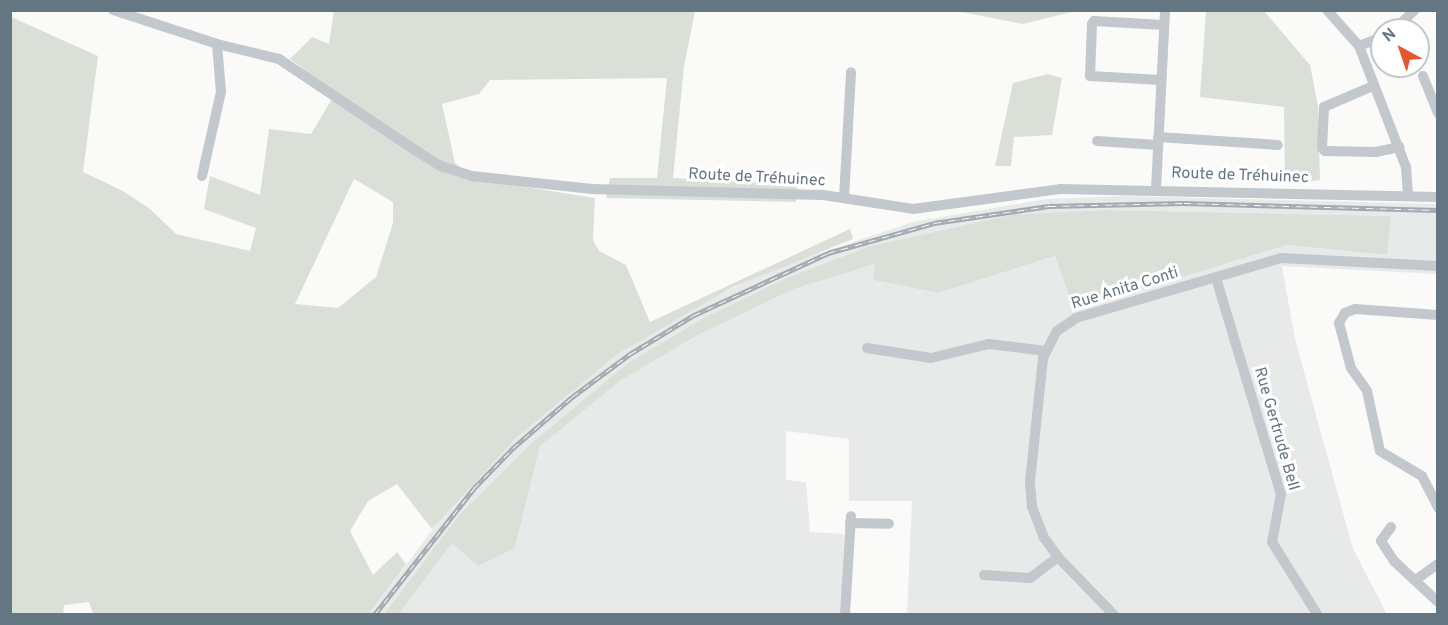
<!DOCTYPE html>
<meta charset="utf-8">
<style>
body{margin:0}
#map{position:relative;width:1448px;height:625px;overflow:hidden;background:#fafaf8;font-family:Overpass,sans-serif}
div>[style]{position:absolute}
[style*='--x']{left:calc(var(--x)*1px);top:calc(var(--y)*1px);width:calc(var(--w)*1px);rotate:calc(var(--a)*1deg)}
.built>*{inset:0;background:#e8e9e9}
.green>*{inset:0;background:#dadfd7}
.minor>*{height:10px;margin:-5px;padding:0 5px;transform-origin:5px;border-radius:5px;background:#c3c8cc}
.rail>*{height:4.5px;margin-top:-2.25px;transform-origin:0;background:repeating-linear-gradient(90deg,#fff 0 7px,#a2aab0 0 14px);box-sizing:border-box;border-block:2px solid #a2aab0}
span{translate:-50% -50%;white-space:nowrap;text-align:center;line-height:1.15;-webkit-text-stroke:6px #fff;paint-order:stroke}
.street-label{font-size:16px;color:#657683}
.frame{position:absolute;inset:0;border:12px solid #657683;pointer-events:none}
.north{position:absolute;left:1370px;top:18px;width:60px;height:60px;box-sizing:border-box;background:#fff;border:2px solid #c1c8cd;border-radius:50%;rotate:320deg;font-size:16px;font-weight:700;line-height:24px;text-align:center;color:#657683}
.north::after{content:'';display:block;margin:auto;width:21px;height:27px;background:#e4572e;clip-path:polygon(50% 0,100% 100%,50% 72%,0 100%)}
</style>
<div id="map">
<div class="built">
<i style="clip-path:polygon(1122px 196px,1437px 204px,1437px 274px,1282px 266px,1295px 339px,1353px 549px,1387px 614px,907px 614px,912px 501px,849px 501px,849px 439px,786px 431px,786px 480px,806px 482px,810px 532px,844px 534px,841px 614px,399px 614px,452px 542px,515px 548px,540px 446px,561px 428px,620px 381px,696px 336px,794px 289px,875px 264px,873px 280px,938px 293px,1055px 256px,1074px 310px,1287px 245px,1386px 255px,1391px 216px,1104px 210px,1012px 216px,870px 246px,789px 277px,703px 318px,666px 340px,526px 448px,460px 514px,384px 614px,369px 614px,443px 516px,516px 438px,619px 353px,692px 308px,772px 269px,913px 222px,1046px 199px)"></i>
</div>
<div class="green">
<i style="clip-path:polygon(evenodd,334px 11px,695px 11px,684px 66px,673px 178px,798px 185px,796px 202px,606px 198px,610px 178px,657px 178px,667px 78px,490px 80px,479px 94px,442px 104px,455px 163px,474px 179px,595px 198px,593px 240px,599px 251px,626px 265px,650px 322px,850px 229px,853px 239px,733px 287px,619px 353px,516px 438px,432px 529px,397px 484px,368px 501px,350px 531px,373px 575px,397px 552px,406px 564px,369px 614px,93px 614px,89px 602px,64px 605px,63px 614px,11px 614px,11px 17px,98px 56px,83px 172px,123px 191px,150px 209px,176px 234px,250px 251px,256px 228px,204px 209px,210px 176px,260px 195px,269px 129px,311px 134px,336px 92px,290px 59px,312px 37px,329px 44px,334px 11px,354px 179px,393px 202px,393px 223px,376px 277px,338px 308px,295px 304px,354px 179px)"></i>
<i style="clip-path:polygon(956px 11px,1076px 11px,1023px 24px)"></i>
<i style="clip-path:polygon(1206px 11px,1264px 11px,1310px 65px,1318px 106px,1320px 180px,1285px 184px,1284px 107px,1200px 97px)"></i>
<i style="clip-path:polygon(1048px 74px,1062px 78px,1052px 135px,1014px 137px,1011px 166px,995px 166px,1013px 83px)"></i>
<i style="clip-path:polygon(1104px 210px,1391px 216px,1387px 255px,1287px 245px,1074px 310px,1055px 256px,938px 293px,873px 280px,875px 264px,794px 289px,696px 336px,620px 381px,540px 446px,515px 548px,478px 566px,452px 543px,399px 614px,384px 614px,460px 514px,526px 448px,627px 364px,703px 318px,789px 277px,870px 246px,1012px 215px)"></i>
</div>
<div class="minor">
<i style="--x:113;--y:10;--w:109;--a:18.1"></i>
<i style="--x:217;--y:44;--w:64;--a:13.6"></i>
<i style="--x:279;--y:59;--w:164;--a:33.8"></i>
<i style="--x:415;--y:150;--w:31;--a:32"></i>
<i style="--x:441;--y:166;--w:33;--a:18"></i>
<i style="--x:472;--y:176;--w:121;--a:6.2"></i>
<i style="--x:592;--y:189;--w:231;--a:1.5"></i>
<i style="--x:823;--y:195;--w:91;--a:8.8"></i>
<i style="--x:913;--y:209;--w:148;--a:-7.7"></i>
<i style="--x:1060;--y:189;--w:378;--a:1.2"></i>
<i style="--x:1327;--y:10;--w:48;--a:48.4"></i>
<i style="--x:1359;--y:46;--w:130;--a:68.8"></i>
<i style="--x:1406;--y:167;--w:29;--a:86"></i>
<i style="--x:1394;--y:30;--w:29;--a:-44"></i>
<i style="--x:1359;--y:46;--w:25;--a:-21"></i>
<i style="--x:1423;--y:76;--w:40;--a:68"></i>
<i style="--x:1161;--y:80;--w:71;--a:-176.8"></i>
<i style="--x:1090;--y:76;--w:52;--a:-87.8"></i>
<i style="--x:1092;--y:24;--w:4;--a:-56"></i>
<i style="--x:1094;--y:21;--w:70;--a:3.3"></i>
<i style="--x:1373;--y:86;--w:53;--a:156.8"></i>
<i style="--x:1324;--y:107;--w:41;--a:92.8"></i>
<i style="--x:1322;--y:148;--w:4;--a:45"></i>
<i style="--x:1325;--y:151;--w:51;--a:1.1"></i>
<i style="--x:1376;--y:152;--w:24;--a:-12"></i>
<i style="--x:1158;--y:137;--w:120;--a:3.8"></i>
<i style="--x:1097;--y:141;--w:61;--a:3.8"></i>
<i style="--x:202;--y:176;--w:86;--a:-77.3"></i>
<i style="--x:221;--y:92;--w:48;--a:-94.8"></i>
<i style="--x:1156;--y:189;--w:179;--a:-87.1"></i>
<i style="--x:844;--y:198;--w:126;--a:-86.8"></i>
<i style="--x:1216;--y:278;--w:226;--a:73.3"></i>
<i style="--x:1281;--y:494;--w:49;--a:100.6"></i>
<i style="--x:1272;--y:542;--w:85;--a:58"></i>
<i style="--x:1438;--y:315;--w:83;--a:-175.9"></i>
<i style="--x:1355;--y:309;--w:11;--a:158"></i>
<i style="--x:1345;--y:313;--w:12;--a:121"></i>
<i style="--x:1339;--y:323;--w:47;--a:75.1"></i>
<i style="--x:1351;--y:368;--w:28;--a:55"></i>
<i style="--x:1367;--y:391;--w:61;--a:77.8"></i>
<i style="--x:1380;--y:451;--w:49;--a:30.8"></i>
<i style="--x:1422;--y:476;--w:36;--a:63"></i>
<i style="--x:867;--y:348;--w:65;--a:8.9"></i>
<i style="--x:931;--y:358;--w:60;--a:-13.6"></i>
<i style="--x:989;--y:344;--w:57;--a:7"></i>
<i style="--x:850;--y:523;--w:39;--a:1"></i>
<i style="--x:1391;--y:527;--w:17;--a:126"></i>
<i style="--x:1381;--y:541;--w:24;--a:57"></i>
<i style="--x:1394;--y:561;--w:60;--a:43"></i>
<i style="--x:984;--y:575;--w:46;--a:3.7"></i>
<i style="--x:1030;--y:578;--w:35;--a:-37"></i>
<i style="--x:1417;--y:579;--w:26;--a:-36"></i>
<i style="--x:845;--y:614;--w:98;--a:-86.5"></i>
<i style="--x:1113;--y:614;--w:79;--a:-134"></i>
<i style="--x:1058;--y:557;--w:24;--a:-126"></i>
<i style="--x:1044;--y:538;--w:34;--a:-111"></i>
<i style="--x:1032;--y:506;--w:24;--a:-95"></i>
<i style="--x:1030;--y:482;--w:125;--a:-84"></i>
<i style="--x:1043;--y:358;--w:30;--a:-63"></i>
<i style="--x:1057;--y:331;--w:23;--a:-34"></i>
<i style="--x:1076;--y:318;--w:214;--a:-16.3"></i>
<i style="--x:1281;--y:258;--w:157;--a:2.9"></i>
</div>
<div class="rail">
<i style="--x:375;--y:614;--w:160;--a:-51.8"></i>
<i style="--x:474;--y:488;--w:56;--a:-45.7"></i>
<i style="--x:513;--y:448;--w:78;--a:-40.8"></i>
<i style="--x:572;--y:397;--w:72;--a:-36.6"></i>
<i style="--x:630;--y:354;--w:75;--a:-31.4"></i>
<i style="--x:694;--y:315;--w:148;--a:-24.8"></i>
<i style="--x:828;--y:253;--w:110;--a:-15.8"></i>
<i style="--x:934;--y:223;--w:116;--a:-8.4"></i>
<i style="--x:1049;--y:206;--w:135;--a:-1.3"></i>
<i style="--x:1184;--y:203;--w:254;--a:1.6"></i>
</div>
<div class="street-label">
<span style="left:1240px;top:176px;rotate:2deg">Route de Tréhuinec</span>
<span style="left:757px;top:178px;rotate:3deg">Route de Tréhuinec</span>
<span style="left:1125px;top:289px;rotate:-17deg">Rue Anita Conti</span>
<span style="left:1276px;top:429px;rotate:74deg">Rue Gertrude Bell</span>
</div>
<div class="frame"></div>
<div class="north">N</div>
</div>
